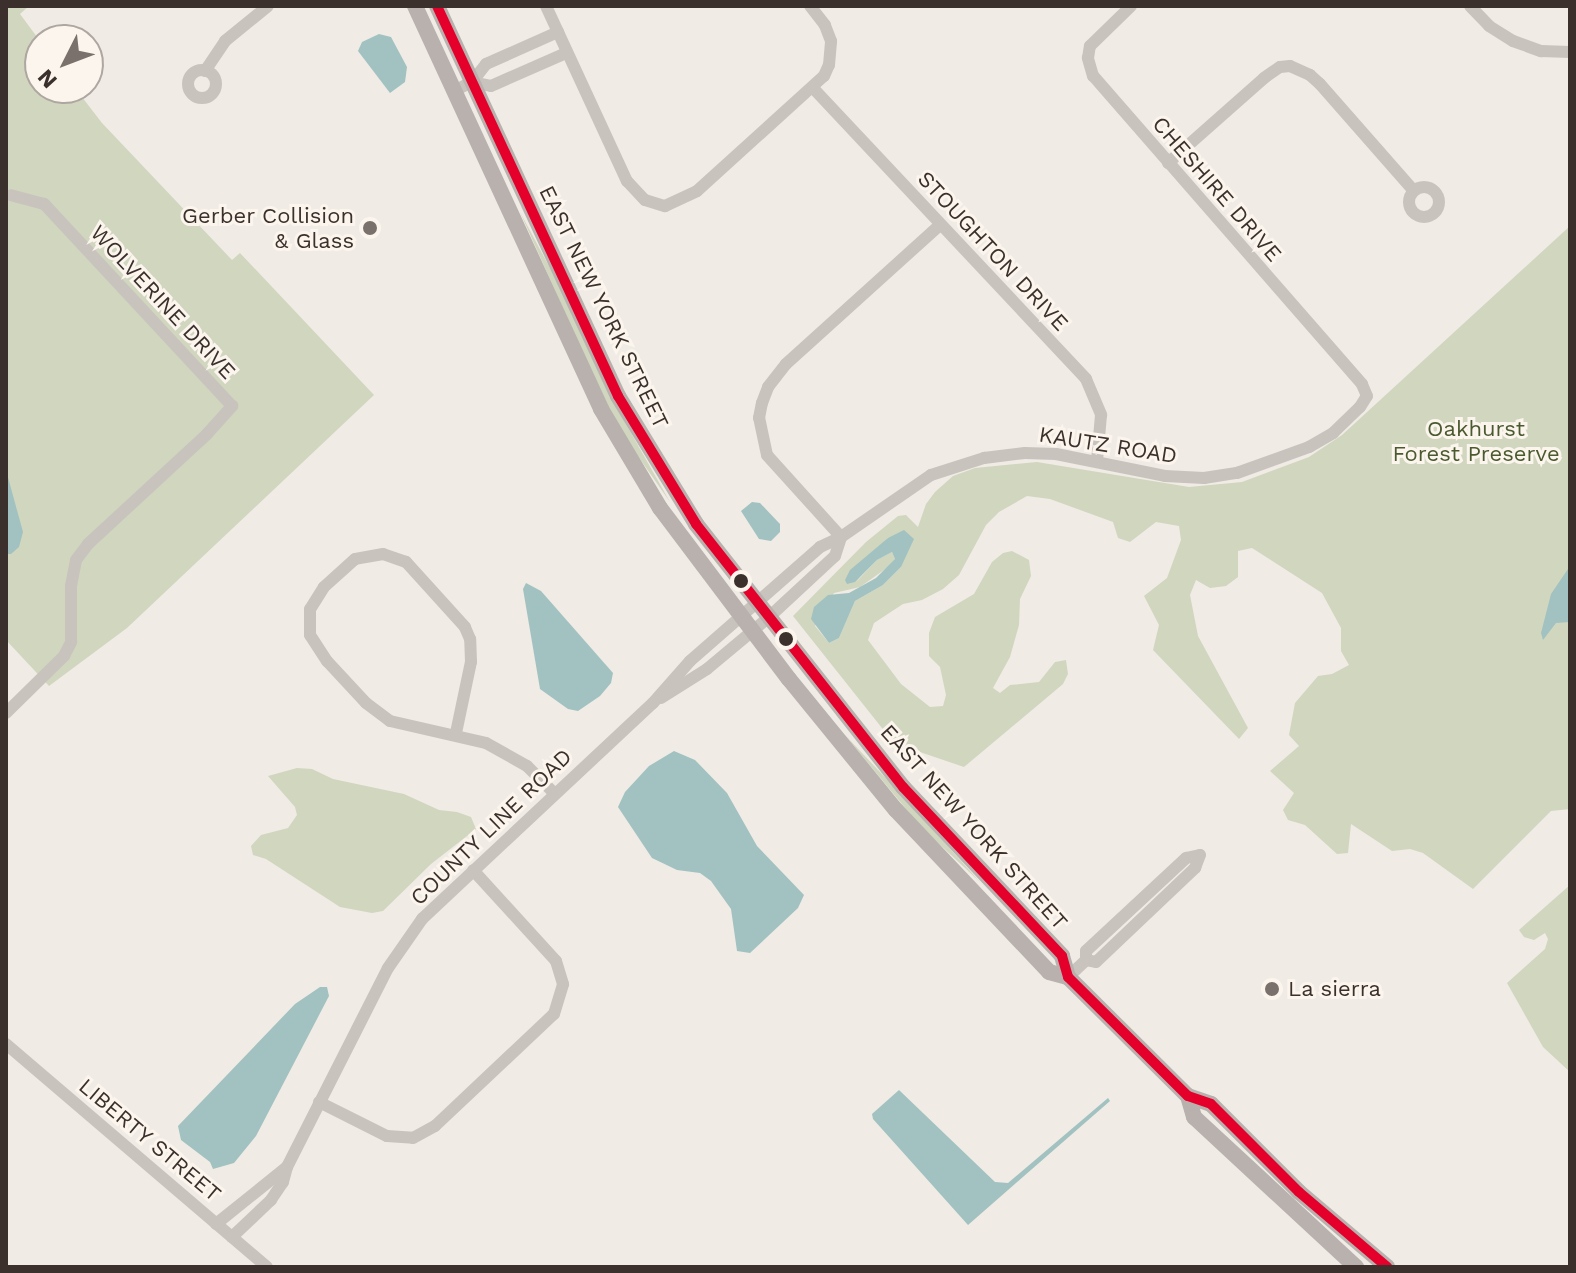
<!DOCTYPE html>
<style>
body{margin:0}
#map{position:relative;width:1576px;height:1273px;overflow:hidden;background:#f0ebe5;font-family:"Work Sans",sans-serif}
div>[style]{position:absolute}
[style*='--x']{left:calc(var(--x)*1px);top:calc(var(--y)*1px);width:calc(var(--w)*1px);rotate:calc(var(--a)*1deg)}
.green>*{inset:0;background:#d1d6bf}
.water>*{inset:0;background:#a1c2c1}
.minor>*{height:12px;margin:-6px;padding:0 6px;transform-origin:6px;border-radius:6px;background:#c9c3be}
.minor>.ring{margin:-6px;padding:0;box-sizing:content-box;background:none;border:12px solid #c9c3be;border-radius:50%}
.major>*{height:16px;margin:-8px;padding:0 8px;transform-origin:8px;border-radius:8px;background:#b8b1ad}
.bus-1>*{height:10px;margin:-5px;padding:0 5px;transform-origin:5px;border-radius:5px;background:#e4002b}
.dots>*{width:22px;height:22px;translate:-50% -50%;box-sizing:border-box;border:4px solid #fbf5ee;border-radius:50%}
span{translate:-50% -50%;white-space:nowrap;text-align:center;line-height:1.15;-webkit-text-stroke:6px #fbf5ee;paint-order:stroke}
.street-label{font-size:22px;color:#3b302b}
.poi-label{font-size:22px;color:#3b302b}
.right{translate:-100% -50%;text-align:right}
.left{translate:0 -50%;text-align:left}
.park-label{font-size:22px;color:#4a5a2e}
.frame{position:absolute;inset:0;border:8px solid #3b302b;pointer-events:none}
.north{position:absolute;left:24px;top:24px;width:80px;height:80px;box-sizing:border-box;background:#fbf5ee;border:2px solid #aea6a0;border-radius:50%;rotate:228deg;font-size:22px;font-weight:700;line-height:32px;text-align:center;color:#3b302b}
.north::after{content:'';display:block;margin:auto;width:28px;height:36px;background:#7a716c;clip-path:polygon(50% 0,100% 100%,50% 72%,0 100%)}
</style>
<div id="map">
<div class="green">
<i style="clip-path:polygon(6px 6px,29px 6px,20px 14px,40px 41px,40px 88px,75px 88px,102px 123px,232px 260px,240px 253px,374px 395px,127px 628px,49px 686px,6px 640px)"></i>
<i style="clip-path:polygon(520px 212px,558px 283px,609px 394px,670px 502px,626px 439px,601px 393px)"></i>
<i style="clip-path:polygon(evenodd,1570px 226px,1570px 809px,1551px 811px,1473px 889px,1423px 853px,1410px 849px,1392px 851px,1351px 824px,1348px 853px,1337px 854px,1305px 825px,1288px 820px,1283px 810px,1294px 793px,1270px 771px,1299px 746px,1289px 735px,1295px 703px,1318px 676px,1332px 674px,1349px 665px,1341px 651px,1341px 628px,1322px 593px,1252px 548px,1238px 551px,1238px 577px,1226px 586px,1210px 588px,1196px 580px,1190px 595px,1198px 636px,1248px 728px,1239px 739px,1153px 650px,1159px 625px,1144px 596px,1167px 578px,1181px 540px,1179px 526px,1156px 522px,1130px 542px,1118px 538px,1113px 522px,1050px 499px,1027px 496px,999px 512px,986px 525px,959px 575px,943px 589px,922px 600px,903px 604px,874px 623px,868px 640px,901px 684px,930px 707px,943px 706px,946px 695px,940px 667px,929px 656px,929px 633px,935px 617px,974px 594px,992px 562px,1003px 553px,1012px 551px,1029px 560px,1031px 576px,1020px 599px,1019px 625px,1010px 657px,993px 688px,1000px 693px,1010px 685px,1039px 682px,1055px 662px,1066px 660px,1068px 674px,1063px 684px,964px 767px,917px 751px,901px 752px,793px 616px,866px 542px,898px 516px,906px 515px,918px 527px,926px 504px,935px 492px,953px 476px,975px 468px,1037px 462px,1189px 487px,1242px 482px,1309px 457px,1342px 435px,1570px 226px,888px 538px,901px 567px,883px 585px,855px 601px,839px 638px,829px 643px,815px 626px,834px 593px,860px 587px,891px 565px,895px 559px,892px 552px,877px 560px,856px 582px,888px 538px)"></i>
<i style="clip-path:polygon(844px 734px,896px 789px,980px 882px,921px 827px)"></i>
<i style="clip-path:polygon(297px 768px,312px 769px,333px 779px,404px 794px,439px 810px,457px 812px,471px 817px,476px 829px,431px 864px,383px 911px,372px 913px,340px 907px,266px 859px,253px 855px,251px 846px,261px 835px,288px 828px,297px 815px,295px 807px,268px 776px)"></i>
<i style="clip-path:polygon(1570px 885px,1570px 1072px,1543px 1047px,1507px 983px,1545px 949px,1548px 939px,1545px 933px,1534px 940px,1524px 937px,1519px 930px)"></i>
</div>
<div class="water">
<i style="clip-path:polygon(379px 34px,391px 37px,407px 67px,405px 82px,390px 93px,358px 51px,362px 42px)"></i>
<i style="clip-path:polygon(6px 470px,23px 532px,19px 547px,11px 554px,6px 554px)"></i>
<i style="clip-path:polygon(752px 502px,760px 503px,780px 524px,780px 532px,771px 541px,759px 539px,741px 511px)"></i>
<i style="clip-path:polygon(904px 530px,914px 539px,901px 567px,883px 585px,855px 601px,839px 638px,829px 643px,811px 619px,814px 607px,828px 595px,849px 593px,876px 578px,895px 559px,892px 552px,877px 560px,855px 582px,847px 584px,845px 580px,850px 570px,888px 538px)"></i>
<i style="clip-path:polygon(1570px 566px,1570px 622px,1556px 623px,1543px 640px,1541px 633px,1551px 594px)"></i>
<i style="clip-path:polygon(526px 583px,541px 591px,613px 673px,611px 683px,600px 696px,578px 711px,568px 709px,540px 689px,523px 589px)"></i>
<i style="clip-path:polygon(674px 751px,695px 760px,727px 793px,757px 846px,804px 895px,798px 908px,750px 953px,737px 951px,731px 909px,711px 881px,700px 873px,677px 870px,652px 858px,618px 807px,625px 792px,649px 766px)"></i>
<i style="clip-path:polygon(320px 987px,327px 987px,329px 996px,256px 1136px,234px 1163px,213px 1169px,210px 1162px,181px 1140px,178px 1126px,295px 1004px)"></i>
<i style="clip-path:polygon(899px 1090px,995px 1182px,1008px 1183px,1108px 1098px,1110px 1101px,968px 1225px,873px 1119px,872px 1114px)"></i>
</div>
<div class="minor">
<i style="--x:546;--y:6;--w:193;--a:65.2"></i>
<i style="--x:627;--y:181;--w:26;--a:47"></i>
<i style="--x:645;--y:200;--w:21;--a:17"></i>
<i style="--x:665;--y:206;--w:35;--a:-25"></i>
<i style="--x:697;--y:191;--w:171;--a:-42.2"></i>
<i style="--x:824;--y:76;--w:12;--a:-66"></i>
<i style="--x:829;--y:65;--w:24;--a:-85"></i>
<i style="--x:831;--y:41;--w:17;--a:-111"></i>
<i style="--x:825;--y:25;--w:24;--a:-128"></i>
<i style="--x:1470;--y:6;--w:28;--a:46"></i>
<i style="--x:1489;--y:26;--w:28;--a:32"></i>
<i style="--x:1513;--y:41;--w:30;--a:20"></i>
<i style="--x:1541;--y:51;--w:29;--a:2"></i>
<i class="ring" style="left:188px;top:70px;width:16px;height:16px"></i>
<i style="--x:205;--y:71;--w:36;--a:-56"></i>
<i style="--x:225;--y:41;--w:55;--a:-39.1"></i>
<i style="--x:472;--y:82;--w:19;--a:12"></i>
<i style="--x:491;--y:86;--w:82;--a:-23.7"></i>
<i style="--x:813;--y:88;--w:399;--a:46.8"></i>
<i style="--x:1086;--y:379;--w:39;--a:67"></i>
<i style="--x:1101;--y:415;--w:46;--a:95"></i>
<i style="--x:454;--y:91;--w:20;--a:-27"></i>
<i style="--x:472;--y:82;--w:23;--a:-52"></i>
<i style="--x:486;--y:64;--w:79;--a:-24"></i>
<i style="--x:1168;--y:163;--w:128;--a:-41.5"></i>
<i style="--x:1264;--y:78;--w:19;--a:-35"></i>
<i style="--x:1280;--y:67;--w:10;--a:-6"></i>
<i style="--x:1290;--y:66;--w:22;--a:24"></i>
<i style="--x:1310;--y:75;--w:13;--a:42"></i>
<i style="--x:1320;--y:84;--w:142;--a:48.7"></i>
<i class="ring" style="left:1409px;top:187px;width:18px;height:18px"></i>
<i style="--x:841;--y:537;--w:110;--a:-132.1"></i>
<i style="--x:767;--y:455;--w:38;--a:-102"></i>
<i style="--x:759;--y:418;--w:15;--a:-79"></i>
<i style="--x:762;--y:403;--w:17;--a:-69"></i>
<i style="--x:768;--y:387;--w:29;--a:-52"></i>
<i style="--x:786;--y:364;--w:207;--a:-42.1"></i>
<i style="--x:661;--y:698;--w:54;--a:-32.2"></i>
<i style="--x:707;--y:669;--w:80;--a:-39.9"></i>
<i style="--x:768;--y:618;--w:91;--a:-42.8"></i>
<i style="--x:835;--y:556;--w:20;--a:-72"></i>
<i style="--x:6;--y:713;--w:81;--a:-44.5"></i>
<i style="--x:64;--y:656;--w:16;--a:-63"></i>
<i style="--x:71;--y:642;--w:56;--a:-90"></i>
<i style="--x:71;--y:586;--w:26;--a:-79"></i>
<i style="--x:76;--y:560;--w:20;--a:-53"></i>
<i style="--x:88;--y:544;--w:162;--a:-42.7"></i>
<i style="--x:207;--y:434;--w:38;--a:-48"></i>
<i style="--x:232;--y:406;--w:276;--a:-132.9"></i>
<i style="--x:44;--y:204;--w:34;--a:-165"></i>
<i style="--x:456;--y:733;--w:73;--a:-78.1"></i>
<i style="--x:471;--y:662;--w:23;--a:-92"></i>
<i style="--x:470;--y:639;--w:13;--a:-113"></i>
<i style="--x:465;--y:627;--w:88;--a:-132.2"></i>
<i style="--x:406;--y:562;--w:24;--a:-161"></i>
<i style="--x:383;--y:554;--w:28;--a:170"></i>
<i style="--x:355;--y:559;--w:42;--a:137.9"></i>
<i style="--x:324;--y:587;--w:26;--a:122"></i>
<i style="--x:310;--y:609;--w:26;--a:90"></i>
<i style="--x:310;--y:635;--w:31;--a:57"></i>
<i style="--x:327;--y:661;--w:57;--a:47.1"></i>
<i style="--x:366;--y:703;--w:30;--a:37"></i>
<i style="--x:390;--y:721;--w:98;--a:12.9"></i>
<i style="--x:486;--y:743;--w:47;--a:29.3"></i>
<i style="--x:527;--y:766;--w:38;--a:45"></i>
<i style="--x:1086;--y:960;--w:10;--a:11"></i>
<i style="--x:1096;--y:962;--w:137;--a:-43.5"></i>
<i style="--x:1195;--y:868;--w:14;--a:-69"></i>
<i style="--x:1068;--y:977;--w:25;--a:-43"></i>
<i style="--x:1086;--y:960;--w:9;--a:-90"></i>
<i style="--x:1086;--y:951;--w:137;--a:-42.9"></i>
<i style="--x:1186;--y:858;--w:14;--a:-12"></i>
<i style="--x:6;--y:1044;--w:343;--a:40.5"></i>
<i style="--x:319;--y:1102;--w:76;--a:26.6"></i>
<i style="--x:387;--y:1136;--w:26;--a:4"></i>
<i style="--x:413;--y:1138;--w:25;--a:-29"></i>
<i style="--x:435;--y:1126;--w:163;--a:-43.3"></i>
<i style="--x:554;--y:1014;--w:31;--a:-73"></i>
<i style="--x:563;--y:984;--w:24;--a:-107"></i>
<i style="--x:556;--y:961;--w:123;--a:-132.4"></i>
<i style="--x:287;--y:1167;--w:223;--a:-63.1"></i>
<i style="--x:388;--y:968;--w:60;--a:-55.2"></i>
<i style="--x:422;--y:919;--w:316;--a:-43.1"></i>
<i style="--x:653;--y:703;--w:56;--a:-48.6"></i>
<i style="--x:690;--y:661;--w:173;--a:-41.2"></i>
<i style="--x:820;--y:547;--w:23;--a:-25"></i>
<i style="--x:841;--y:537;--w:109;--a:-34.6"></i>
<i style="--x:931;--y:475;--w:56;--a:-17.8"></i>
<i style="--x:984;--y:458;--w:41;--a:-7"></i>
<i style="--x:1025;--y:453;--w:31;--a:2"></i>
<i style="--x:1056;--y:454;--w:111;--a:11.4"></i>
<i style="--x:1165;--y:476;--w:39;--a:3"></i>
<i style="--x:1204;--y:478;--w:33;--a:-9"></i>
<i style="--x:1237;--y:473;--w:77;--a:-19.9"></i>
<i style="--x:1309;--y:447;--w:28;--a:-30"></i>
<i style="--x:1333;--y:433;--w:37;--a:-44"></i>
<i style="--x:1360;--y:407;--w:13;--a:-58"></i>
<i style="--x:1367;--y:396;--w:13;--a:-113"></i>
<i style="--x:1362;--y:384;--w:409;--a:-131.1"></i>
<i style="--x:1093;--y:76;--w:19;--a:-106"></i>
<i style="--x:1088;--y:58;--w:12;--a:-81"></i>
<i style="--x:1090;--y:46;--w:57;--a:-44.3"></i>
<i style="--x:216;--y:1224;--w:91;--a:-38.8"></i>
<i style="--x:287;--y:1167;--w:16;--a:105"></i>
<i style="--x:283;--y:1182;--w:22;--a:124"></i>
<i style="--x:271;--y:1200;--w:54;--a:136.5"></i>
</div>
<div class="major">
<i style="--x:415;--y:6;--w:444;--a:65.2"></i>
<i style="--x:601;--y:409;--w:115;--a:59.2"></i>
<i style="--x:660;--y:508;--w:214;--a:53"></i>
<i style="--x:789;--y:679;--w:169;--a:50.8"></i>
<i style="--x:896;--y:810;--w:223;--a:46.6"></i>
<i style="--x:1049;--y:972;--w:20;--a:15"></i>
<i style="--x:437;--y:6;--w:430;--a:65.1"></i>
<i style="--x:618;--y:396;--w:150;--a:58.6"></i>
<i style="--x:696;--y:524;--w:335;--a:51.8"></i>
<i style="--x:903;--y:787;--w:232;--a:46.7"></i>
<i style="--x:1062;--y:956;--w:22;--a:74"></i>
<i style="--x:1068;--y:977;--w:169;--a:44.8"></i>
<i style="--x:1188;--y:1096;--w:24;--a:19"></i>
<i style="--x:1211;--y:1104;--w:124;--a:45"></i>
<i style="--x:1299;--y:1192;--w:116;--a:40.4"></i>
<i style="--x:1188;--y:1096;--w:22;--a:74"></i>
<i style="--x:1194;--y:1117;--w:221;--a:42.8"></i>
</div>
<div class="bus-1">
<i style="--x:437;--y:6;--w:430;--a:65.1"></i>
<i style="--x:618;--y:396;--w:150;--a:58.6"></i>
<i style="--x:696;--y:524;--w:335;--a:51.8"></i>
<i style="--x:903;--y:787;--w:232;--a:46.7"></i>
<i style="--x:1062;--y:956;--w:22;--a:74"></i>
<i style="--x:1068;--y:977;--w:169;--a:44.8"></i>
<i style="--x:1188;--y:1096;--w:24;--a:19"></i>
<i style="--x:1211;--y:1104;--w:124;--a:45"></i>
<i style="--x:1299;--y:1192;--w:116;--a:40.4"></i>
</div>
<div class="dots">
<i style="left:370px;top:228px;background:#7a716c"></i>
<i style="left:741px;top:581px;background:#3b302b"></i>
<i style="left:786px;top:639px;background:#3b302b"></i>
<i style="left:1272px;top:989px;background:#7a716c"></i>
</div>
<div class="street-label">
<span style="left:1217px;top:189px;rotate:49deg">CHESHIRE DRIVE</span>
<span style="left:993px;top:251px;rotate:47deg">STOUGHTON DRIVE</span>
<span style="left:163px;top:302px;rotate:47deg">WOLVERINE DRIVE</span>
<span style="left:604px;top:307px;rotate:64deg">EAST NEW YORK STREET</span>
<span style="left:1108px;top:445px;rotate:9deg">KAUTZ ROAD</span>
<span style="left:491px;top:827px;rotate:-44deg">COUNTY LINE ROAD</span>
<span style="left:974px;top:827px;rotate:48deg">EAST NEW YORK STREET</span>
<span style="left:150px;top:1140px;rotate:40deg">LIBERTY STREET</span>
</div>
<div class="poi-label">
<span class="right" style="left:354px;top:228px">Gerber Collision<br>&amp; Glass</span>
<span class="left" style="left:1288px;top:989px">La sierra</span>
</div>
<div class="park-label">
<span style="left:1476px;top:441px">Oakhurst<br>Forest Preserve</span>
</div>
<div class="frame"></div>
<div class="north">N</div>
</div>
